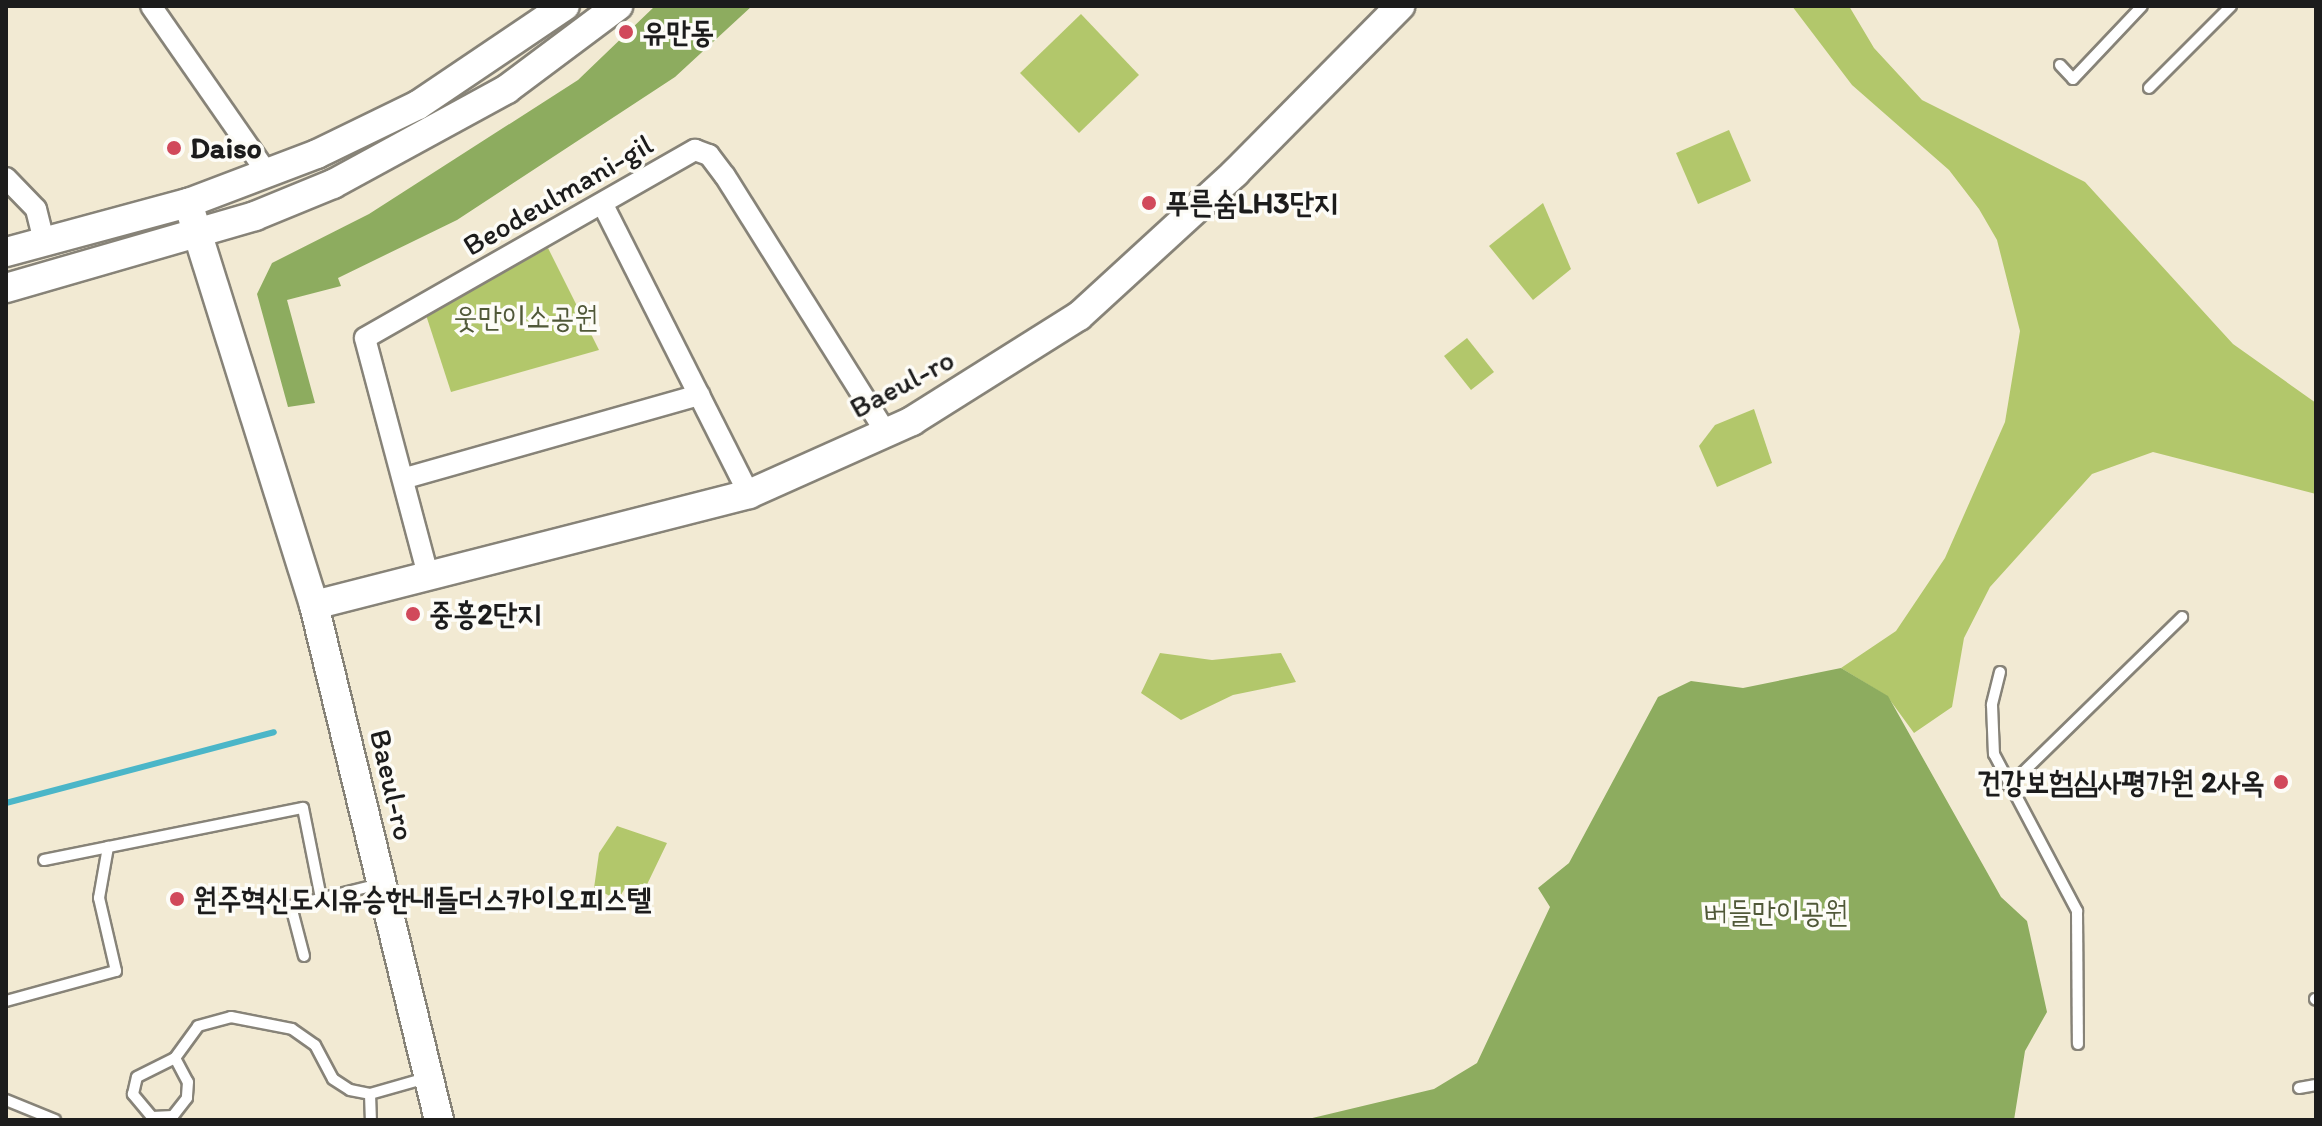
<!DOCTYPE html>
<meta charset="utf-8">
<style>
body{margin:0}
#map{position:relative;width:2322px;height:1126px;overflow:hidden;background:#f2ead3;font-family:Itim,"Poor Story",sans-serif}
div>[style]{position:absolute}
.green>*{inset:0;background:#b2c76b}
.forest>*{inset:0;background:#8dac5f}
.stream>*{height:6px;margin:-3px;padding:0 3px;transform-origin:3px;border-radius:3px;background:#4bb6c8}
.roads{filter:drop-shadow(2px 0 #878378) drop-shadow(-2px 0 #878378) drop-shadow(0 2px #878378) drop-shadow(0 -2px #878378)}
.lane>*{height:10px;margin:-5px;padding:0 5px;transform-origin:5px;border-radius:5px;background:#fff}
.street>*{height:20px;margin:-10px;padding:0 10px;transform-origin:10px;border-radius:10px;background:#fff}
.secondary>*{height:28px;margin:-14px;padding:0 14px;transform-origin:14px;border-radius:14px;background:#fff}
.dots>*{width:22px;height:22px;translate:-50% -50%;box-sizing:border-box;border:4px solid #fdfcf7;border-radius:50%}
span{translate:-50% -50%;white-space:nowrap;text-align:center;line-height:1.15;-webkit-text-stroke:7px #fdfcf7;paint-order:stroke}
.poi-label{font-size:30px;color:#1c1c1c;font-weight:700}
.left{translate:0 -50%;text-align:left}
.right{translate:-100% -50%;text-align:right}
.street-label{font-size:30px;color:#1c1c1c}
.park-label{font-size:30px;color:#505838}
.frame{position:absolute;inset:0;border:8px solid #1c1c1c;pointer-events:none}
</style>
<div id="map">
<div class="green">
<div style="clip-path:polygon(1792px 6px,1849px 6px,1874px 48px,1922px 100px,2085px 182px,2233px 344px,2316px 403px,2316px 494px,2153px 452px,2092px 474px,1990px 587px,1964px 638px,1952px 707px,1914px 733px,1887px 696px,1841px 668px,1896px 631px,1945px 558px,2005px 422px,2020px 331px,1997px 240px,1979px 209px,1949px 170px,1852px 85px)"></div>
<div style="clip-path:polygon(1081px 14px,1139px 75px,1079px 133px,1020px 73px)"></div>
<div style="clip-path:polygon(1729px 130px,1751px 181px,1698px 204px,1676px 153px)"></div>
<div style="clip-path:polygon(1543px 203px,1571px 269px,1533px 300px,1489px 246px)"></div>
<div style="clip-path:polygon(548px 248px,599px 350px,451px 392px,426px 315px)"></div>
<div style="clip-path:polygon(1467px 338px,1494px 372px,1471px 390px,1444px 356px)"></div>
<div style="clip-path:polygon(1754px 409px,1772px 463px,1717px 487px,1699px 446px,1715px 425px)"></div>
<div style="clip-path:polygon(1160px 653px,1212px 660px,1281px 653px,1296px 682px,1233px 695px,1181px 720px,1141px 693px)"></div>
<div style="clip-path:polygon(617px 826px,667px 843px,641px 897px,625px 888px,618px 900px,594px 888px,599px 853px)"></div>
</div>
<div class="forest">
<div style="clip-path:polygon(655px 6px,752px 6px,675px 77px,457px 220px,338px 278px,341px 286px,287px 300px,315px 403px,288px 407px,257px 294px,272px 263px,369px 214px,578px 80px)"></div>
<div style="clip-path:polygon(1841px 668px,1888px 696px,2001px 897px,2027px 921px,2047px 1012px,2025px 1051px,2014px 1120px,1304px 1120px,1434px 1089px,1477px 1063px,1550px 907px,1538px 888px,1569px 863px,1658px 697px,1691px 681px,1743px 688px)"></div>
</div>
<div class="stream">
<div style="left:6px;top:803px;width:277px;rotate:-14.8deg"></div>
</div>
<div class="roads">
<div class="lane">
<div style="left:2060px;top:65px;width:19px;rotate:47deg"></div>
<div style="left:2073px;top:79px;width:100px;rotate:-46.6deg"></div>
<div style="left:2149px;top:88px;width:116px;rotate:-45deg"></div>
<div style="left:2000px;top:672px;width:34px;rotate:104deg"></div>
<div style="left:1992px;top:705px;width:49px;rotate:87.7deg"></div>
<div style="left:1994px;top:754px;width:178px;rotate:62.1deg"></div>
<div style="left:2077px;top:911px;width:133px;rotate:89.6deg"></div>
<div style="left:2009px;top:786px;width:242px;rotate:-44.3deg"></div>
<div style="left:44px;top:860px;width:264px;rotate:-11.4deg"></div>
<div style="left:303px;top:808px;width:92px;rotate:78.7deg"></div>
<div style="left:304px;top:956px;width:52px;rotate:-104.6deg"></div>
<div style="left:291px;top:906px;width:91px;rotate:-14deg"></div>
<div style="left:2315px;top:999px;width:1px;rotate:45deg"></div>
<div style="left:6px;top:1001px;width:114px;rotate:-15.3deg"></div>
<div style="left:116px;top:971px;width:75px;rotate:-103.1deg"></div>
<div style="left:99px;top:898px;width:52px;rotate:-80deg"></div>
<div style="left:175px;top:1058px;width:27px;rotate:62deg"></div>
<div style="left:188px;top:1082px;width:16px;rotate:94deg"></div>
<div style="left:187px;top:1098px;width:23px;rotate:128deg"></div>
<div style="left:173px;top:1116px;width:21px;rotate:177deg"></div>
<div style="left:152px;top:1117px;width:30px;rotate:-130deg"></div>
<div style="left:133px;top:1094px;width:17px;rotate:-77deg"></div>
<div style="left:137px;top:1077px;width:42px;rotate:-26.6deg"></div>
<div style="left:175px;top:1058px;width:39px;rotate:-54deg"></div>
<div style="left:198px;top:1026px;width:34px;rotate:-15deg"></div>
<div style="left:231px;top:1017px;width:62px;rotate:11.1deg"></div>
<div style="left:292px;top:1029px;width:28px;rotate:35deg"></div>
<div style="left:315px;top:1045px;width:38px;rotate:62deg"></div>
<div style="left:333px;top:1079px;width:20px;rotate:33deg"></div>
<div style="left:350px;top:1090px;width:20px;rotate:11deg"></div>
<div style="left:370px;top:1094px;width:58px;rotate:-15.9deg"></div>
<div style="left:2299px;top:1088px;width:17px;rotate:-10deg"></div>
<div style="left:370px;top:1094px;width:26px;rotate:88deg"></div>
<div style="left:6px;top:1100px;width:53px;rotate:22.2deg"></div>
</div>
<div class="street">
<div style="left:151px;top:6px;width:203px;rotate:55.2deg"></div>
<div style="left:6px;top:178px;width:43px;rotate:45.9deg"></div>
<div style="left:36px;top:209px;width:33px;rotate:76deg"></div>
<div style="left:603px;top:205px;width:324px;rotate:63.2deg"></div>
<div style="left:406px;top:478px;width:305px;rotate:-15.8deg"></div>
<div style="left:428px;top:575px;width:245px;rotate:-104.9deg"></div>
<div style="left:365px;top:338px;width:380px;rotate:-29.7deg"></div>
<div style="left:695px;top:150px;width:15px;rotate:20deg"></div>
<div style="left:709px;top:155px;width:26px;rotate:53deg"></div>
<div style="left:725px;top:176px;width:303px;rotate:57.9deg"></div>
</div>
<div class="secondary">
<div style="left:188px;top:203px;width:421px;rotate:72.6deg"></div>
<div style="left:314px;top:605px;width:530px;rotate:76.36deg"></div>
<div style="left:6px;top:252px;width:188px;rotate:-15.1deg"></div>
<div style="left:188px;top:203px;width:138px;rotate:-20.8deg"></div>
<div style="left:317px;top:154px;width:112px;rotate:-25.9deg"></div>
<div style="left:418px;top:105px;width:177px;rotate:-34deg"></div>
<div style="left:6px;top:288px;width:259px;rotate:-16.1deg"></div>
<div style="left:255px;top:216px;width:84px;rotate:-22.3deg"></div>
<div style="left:333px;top:184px;width:198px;rotate:-28.6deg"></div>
<div style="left:507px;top:89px;width:139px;rotate:-36.8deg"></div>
<div style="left:314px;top:605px;width:449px;rotate:-14.3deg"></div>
<div style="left:749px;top:494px;width:179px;rotate:-24.1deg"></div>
<div style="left:912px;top:421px;width:197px;rotate:-32.2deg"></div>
<div style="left:1079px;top:316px;width:212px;rotate:-42.5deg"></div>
<div style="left:1235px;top:173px;width:235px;rotate:-45.3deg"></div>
</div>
</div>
<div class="dots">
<div style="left:626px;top:32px;background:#d1495b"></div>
<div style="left:174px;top:148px;background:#d1495b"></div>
<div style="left:1149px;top:203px;background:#d1495b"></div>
<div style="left:413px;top:614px;background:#d1495b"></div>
<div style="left:2281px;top:782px;background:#d1495b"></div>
<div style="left:177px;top:899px;background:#d1495b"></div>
</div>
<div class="poi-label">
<span class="left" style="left:642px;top:32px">유만동</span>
<span class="left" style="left:190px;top:148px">Daiso</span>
<span class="left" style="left:1165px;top:203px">푸른숨LH3단지</span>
<span class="left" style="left:429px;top:614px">중흥2단지</span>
<span class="right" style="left:2265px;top:782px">건강보험심사평가원 2사옥</span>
<span class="left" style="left:193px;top:899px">원주혁신도시유승한내들더스카이오피스텔</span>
</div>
<div class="street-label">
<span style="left:558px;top:195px;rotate:-30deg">Beodeulmani-gil</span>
<span style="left:902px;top:384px;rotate:-28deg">Baeul-ro</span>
<span style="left:392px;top:785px;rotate:77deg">Baeul-ro</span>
</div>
<div class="park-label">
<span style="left:526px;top:317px">웃만이소공원</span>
<span style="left:1776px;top:912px">버들만이공원</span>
</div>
<div class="frame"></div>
</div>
